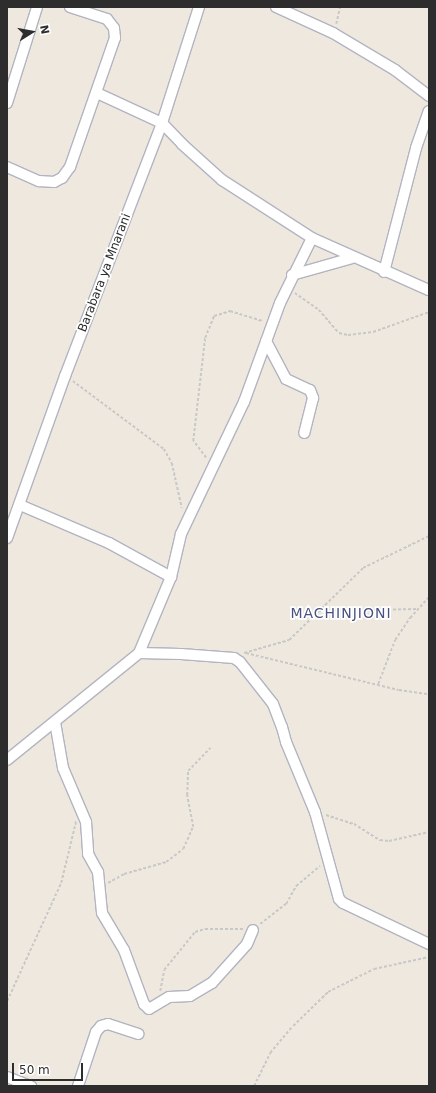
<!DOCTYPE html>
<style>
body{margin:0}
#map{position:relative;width:436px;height:1093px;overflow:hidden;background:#efe8de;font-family:"DejaVu Sans",sans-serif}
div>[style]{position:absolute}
.path>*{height:1.5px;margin-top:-0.75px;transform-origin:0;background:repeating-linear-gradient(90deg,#c8c8c8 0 3px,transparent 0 5px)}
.roads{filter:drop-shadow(1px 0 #b2b4c1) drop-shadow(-1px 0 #b2b4c1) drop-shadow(0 1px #b2b4c1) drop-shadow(0 -1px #b2b4c1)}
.minor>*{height:10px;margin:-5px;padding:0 5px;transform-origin:5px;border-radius:5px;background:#fff}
span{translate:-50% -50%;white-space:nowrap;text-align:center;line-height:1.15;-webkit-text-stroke:3.5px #fff;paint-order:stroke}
.street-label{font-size:12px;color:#2d2d2d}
.quarter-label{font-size:14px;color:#485182;letter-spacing:1px}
.frame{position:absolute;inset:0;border:8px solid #2d2d2d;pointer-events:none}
.north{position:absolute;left:12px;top:12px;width:40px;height:40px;-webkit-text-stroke:3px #fff;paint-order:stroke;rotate:79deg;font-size:11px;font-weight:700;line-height:16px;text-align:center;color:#2d2d2d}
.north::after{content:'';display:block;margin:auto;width:14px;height:18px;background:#2d2d2d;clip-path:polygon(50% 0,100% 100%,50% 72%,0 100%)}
.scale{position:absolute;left:12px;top:1063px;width:71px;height:18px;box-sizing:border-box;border:2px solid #2d2d2d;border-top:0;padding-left:5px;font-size:12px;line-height:14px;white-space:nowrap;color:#2d2d2d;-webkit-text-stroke:3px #fff;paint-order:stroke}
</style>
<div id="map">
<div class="path">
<div style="left:336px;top:24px;width:17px;rotate:-77deg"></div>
<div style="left:295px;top:293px;width:29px;rotate:35deg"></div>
<div style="left:319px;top:310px;width:30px;rotate:49deg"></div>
<div style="left:339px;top:333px;width:9px;rotate:13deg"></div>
<div style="left:348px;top:335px;width:25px;rotate:-7deg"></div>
<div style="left:373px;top:332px;width:59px;rotate:-19.7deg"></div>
<div style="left:73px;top:381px;width:114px;rotate:36.8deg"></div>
<div style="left:164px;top:449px;width:16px;rotate:60deg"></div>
<div style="left:172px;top:463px;width:46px;rotate:77.5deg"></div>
<div style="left:206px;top:458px;width:21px;rotate:-127deg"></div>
<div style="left:193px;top:441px;width:104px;rotate:-83.4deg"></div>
<div style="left:205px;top:338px;width:24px;rotate:-68deg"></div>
<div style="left:214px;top:316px;width:17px;rotate:-17deg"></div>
<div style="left:230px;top:311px;width:34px;rotate:17deg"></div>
<div style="left:318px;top:611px;width:100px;rotate:-1.1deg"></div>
<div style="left:244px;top:653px;width:47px;rotate:-16.1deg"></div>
<div style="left:289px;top:640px;width:103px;rotate:-44.2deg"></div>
<div style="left:363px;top:568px;width:73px;rotate:-25.9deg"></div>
<div style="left:246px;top:653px;width:157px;rotate:13.6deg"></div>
<div style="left:399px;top:690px;width:30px;rotate:8deg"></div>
<div style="left:378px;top:684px;width:47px;rotate:-68.9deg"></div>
<div style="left:395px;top:640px;width:27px;rotate:-56deg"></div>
<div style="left:410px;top:618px;width:28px;rotate:-48deg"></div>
<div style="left:326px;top:815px;width:29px;rotate:18deg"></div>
<div style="left:354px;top:824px;width:31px;rotate:32deg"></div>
<div style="left:380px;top:840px;width:9px;rotate:6deg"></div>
<div style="left:389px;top:841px;width:41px;rotate:-12.7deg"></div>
<div style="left:108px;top:883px;width:18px;rotate:-29deg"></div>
<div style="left:124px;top:874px;width:44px;rotate:-15.9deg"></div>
<div style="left:166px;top:862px;width:21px;rotate:-37deg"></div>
<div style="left:183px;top:849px;width:24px;rotate:-66deg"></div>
<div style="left:193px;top:827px;width:33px;rotate:-101deg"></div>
<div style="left:187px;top:795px;width:24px;rotate:-88deg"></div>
<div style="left:188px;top:771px;width:32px;rotate:-46deg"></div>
<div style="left:260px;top:924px;width:33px;rotate:-38deg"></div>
<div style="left:286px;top:904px;width:21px;rotate:-61deg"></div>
<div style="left:296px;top:886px;width:31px;rotate:-40deg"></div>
<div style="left:160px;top:991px;width:21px;rotate:-79deg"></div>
<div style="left:164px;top:970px;width:49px;rotate:-50.8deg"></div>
<div style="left:195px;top:932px;width:10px;rotate:-17deg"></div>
<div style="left:205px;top:929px;width:38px"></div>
<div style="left:7px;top:1001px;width:130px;rotate:-65.4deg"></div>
<div style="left:61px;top:883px;width:64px;rotate:-76.4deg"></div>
<div style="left:254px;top:1086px;width:37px;rotate:-64deg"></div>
<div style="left:270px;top:1053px;width:35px;rotate:-50deg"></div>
<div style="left:293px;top:1026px;width:49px;rotate:-44.2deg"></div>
<div style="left:328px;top:992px;width:51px;rotate:-26.6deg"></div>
<div style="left:374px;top:969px;width:56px;rotate:-12.3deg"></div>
</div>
<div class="roads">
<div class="minor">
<div style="left:276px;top:7px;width:63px;rotate:24.5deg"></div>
<div style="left:333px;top:33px;width:72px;rotate:30.8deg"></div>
<div style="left:395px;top:70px;width:43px;rotate:37.4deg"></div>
<div style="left:97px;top:93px;width:72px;rotate:24.8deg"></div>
<div style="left:162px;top:123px;width:29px;rotate:46deg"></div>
<div style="left:182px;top:144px;width:54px;rotate:42deg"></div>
<div style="left:222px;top:180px;width:107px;rotate:32.8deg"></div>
<div style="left:312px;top:238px;width:128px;rotate:24deg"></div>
<div style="left:7px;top:103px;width:101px;rotate:-72.6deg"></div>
<div style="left:7px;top:167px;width:35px;rotate:24deg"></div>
<div style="left:39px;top:181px;width:15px;rotate:4deg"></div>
<div style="left:54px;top:182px;width:9px;rotate:-27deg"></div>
<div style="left:62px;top:178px;width:14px;rotate:-54deg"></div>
<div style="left:70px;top:167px;width:137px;rotate:-70.8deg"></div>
<div style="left:115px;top:38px;width:10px;rotate:-96deg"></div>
<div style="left:114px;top:28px;width:11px;rotate:-128deg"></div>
<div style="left:107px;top:19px;width:39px;rotate:-162deg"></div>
<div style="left:384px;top:272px;width:128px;rotate:-75.5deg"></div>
<div style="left:416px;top:148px;width:39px;rotate:-71deg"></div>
<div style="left:292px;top:275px;width:62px;rotate:-15.8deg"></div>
<div style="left:266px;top:341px;width:43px;rotate:62.2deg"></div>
<div style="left:286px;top:379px;width:26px;rotate:25deg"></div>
<div style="left:310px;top:390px;width:9px;rotate:69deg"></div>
<div style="left:313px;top:398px;width:36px;rotate:104deg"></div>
<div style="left:20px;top:505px;width:97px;rotate:23.1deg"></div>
<div style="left:109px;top:543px;width:71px;rotate:28.7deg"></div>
<div style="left:7px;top:538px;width:172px;rotate:-70.3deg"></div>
<div style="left:65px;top:376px;width:271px;rotate:-69deg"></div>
<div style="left:162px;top:123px;width:122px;rotate:-72.3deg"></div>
<div style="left:139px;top:653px;width:42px;rotate:1.4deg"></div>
<div style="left:181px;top:654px;width:53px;rotate:4.3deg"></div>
<div style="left:234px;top:658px;width:7px;rotate:34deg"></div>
<div style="left:240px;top:662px;width:53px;rotate:51.8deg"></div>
<div style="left:273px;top:704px;width:25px;rotate:69deg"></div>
<div style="left:282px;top:727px;width:16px;rotate:75deg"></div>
<div style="left:286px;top:742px;width:76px;rotate:67.5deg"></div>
<div style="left:315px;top:812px;width:90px;rotate:74.6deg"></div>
<div style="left:339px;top:899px;width:6px;rotate:45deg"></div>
<div style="left:343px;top:903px;width:95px;rotate:25.5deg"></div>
<div style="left:55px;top:722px;width:47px;rotate:80.1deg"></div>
<div style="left:63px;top:768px;width:59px;rotate:66.9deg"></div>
<div style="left:86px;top:822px;width:32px;rotate:86deg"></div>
<div style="left:88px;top:854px;width:21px;rotate:61deg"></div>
<div style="left:98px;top:872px;width:41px;rotate:84.4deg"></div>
<div style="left:102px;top:913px;width:43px;rotate:59.3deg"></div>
<div style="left:124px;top:950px;width:58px;rotate:69.7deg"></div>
<div style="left:144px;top:1004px;width:7px;rotate:45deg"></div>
<div style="left:149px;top:1009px;width:23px;rotate:-31deg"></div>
<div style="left:169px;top:997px;width:21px;rotate:-3deg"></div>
<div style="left:190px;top:996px;width:26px;rotate:-31deg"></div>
<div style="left:212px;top:983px;width:52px;rotate:-48.1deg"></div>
<div style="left:247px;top:944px;width:15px;rotate:-67deg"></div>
<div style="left:7px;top:760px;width:170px;rotate:-39deg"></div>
<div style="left:139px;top:653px;width:82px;rotate:-67.2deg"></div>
<div style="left:171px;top:577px;width:44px;rotate:-76.9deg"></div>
<div style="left:181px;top:534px;width:146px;rotate:-64.5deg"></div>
<div style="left:244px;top:402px;width:105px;rotate:-70deg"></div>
<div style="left:280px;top:303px;width:72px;rotate:-63.8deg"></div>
<div style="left:7px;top:1077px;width:26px;rotate:21deg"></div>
<div style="left:78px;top:1086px;width:57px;rotate:-71.6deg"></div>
<div style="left:96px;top:1032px;width:8px;rotate:-50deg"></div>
<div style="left:101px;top:1026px;width:7px;rotate:-16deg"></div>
<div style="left:108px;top:1024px;width:32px;rotate:18deg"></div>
</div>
</div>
<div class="street-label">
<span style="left:105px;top:273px;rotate:-69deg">Barabara ya Mnarani</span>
</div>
<div class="quarter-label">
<span style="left:341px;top:613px">MACHINJIONI</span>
</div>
<div class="frame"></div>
<div class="north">N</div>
<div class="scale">50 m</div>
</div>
